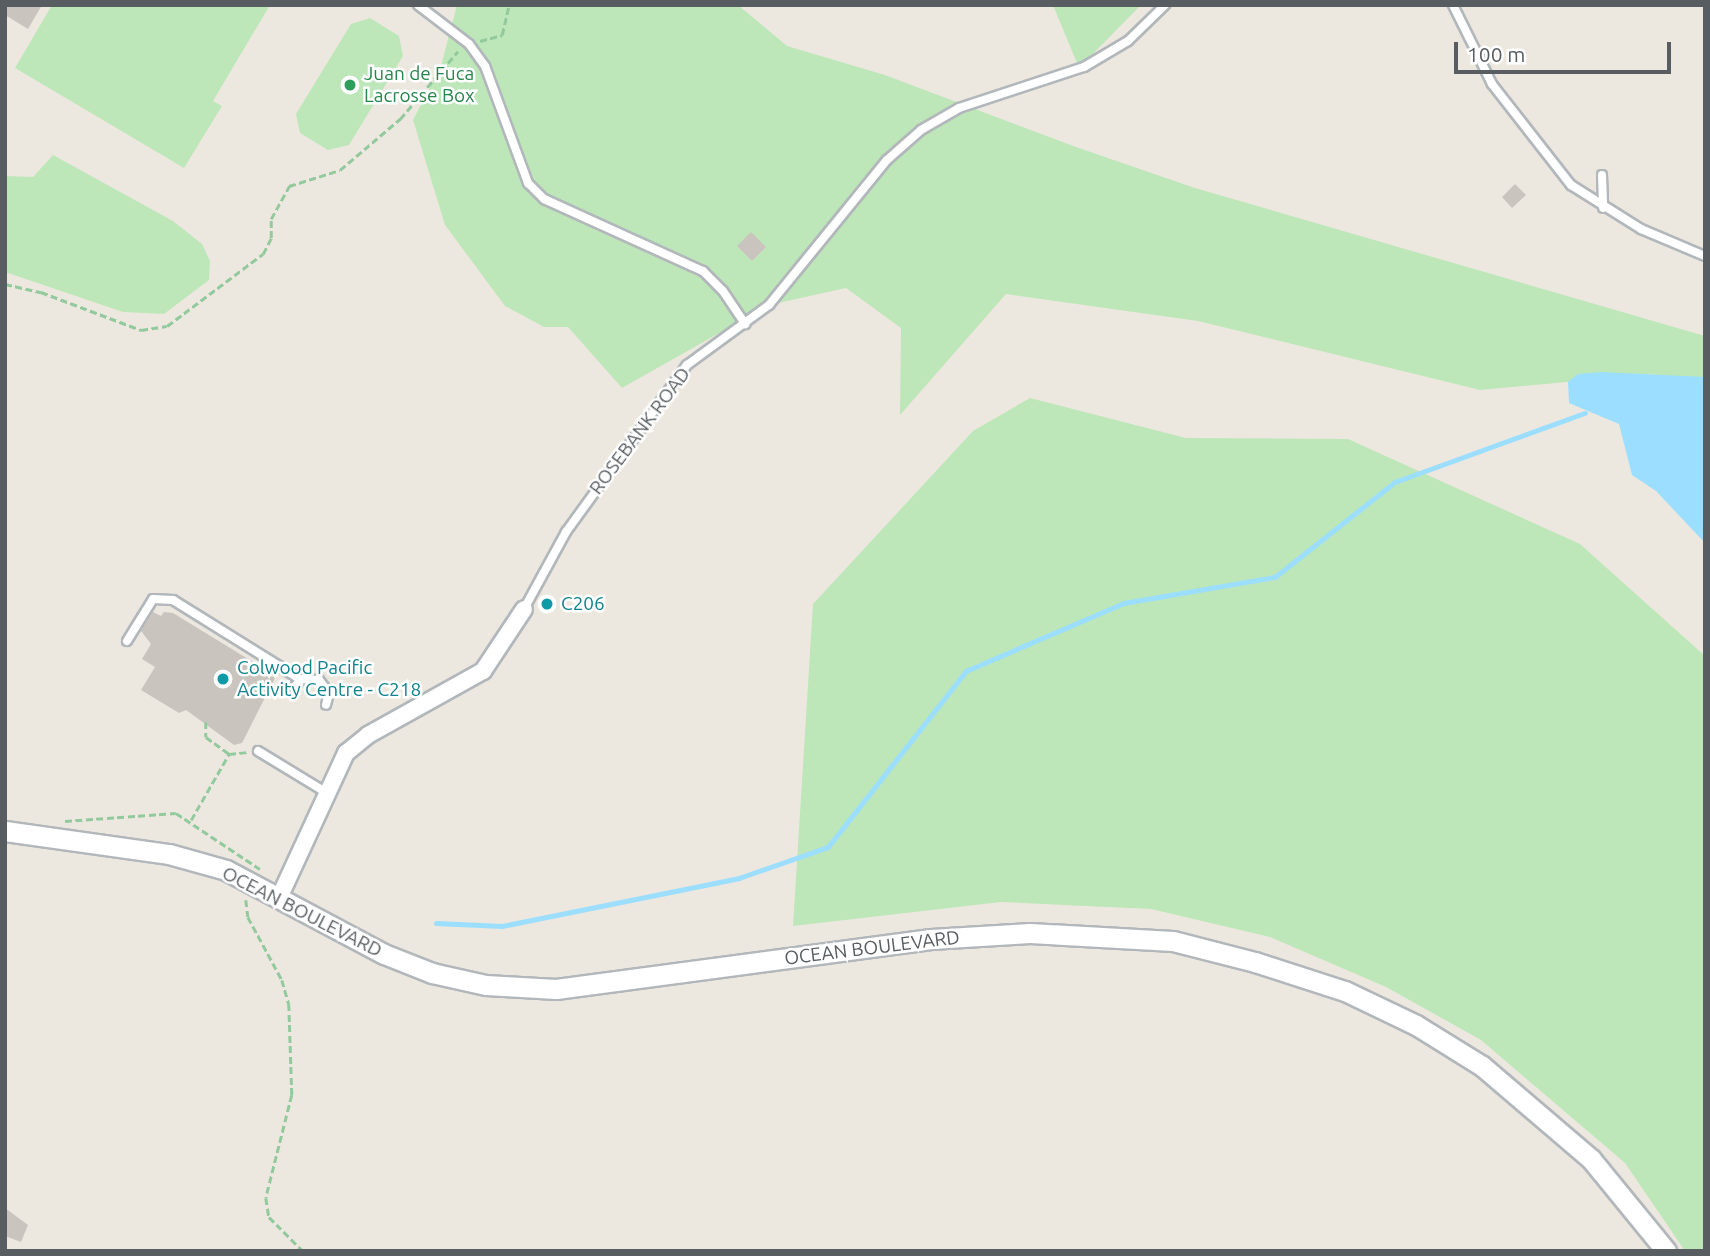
<!DOCTYPE html>
<style>
body{margin:0}
#map{position:relative;width:1710px;height:1256px;overflow:hidden;background:#ede8df;font-family:Ubuntu,sans-serif}
div>[style]{position:absolute}
.green>*{inset:0;background:#bde7b9}
.water>*{inset:0;background:#9cdeff}
.stream>*{height:4.5px;margin:-2.25px;padding:0 2.25px;transform-origin:2.25px;border-radius:2.25px;background:#9cdeff}
.building>*{inset:0;background:#c9c5be}
.path>*{height:2.5px;margin-top:-1.25px;transform-origin:0;background:repeating-linear-gradient(90deg,#93ca9d 0 7px,transparent 0 10.5px)}
.roads{filter:drop-shadow(2px 0 #b2b7bb) drop-shadow(-2px 0 #b2b7bb) drop-shadow(0 2px #b2b7bb) drop-shadow(0 -2px #b2b7bb)}
.service>*{height:8px;margin:-4px;padding:0 4px;transform-origin:4px;border-radius:4px;background:#fff}
.minor>*{height:16px;margin:-8px;padding:0 8px;transform-origin:8px;border-radius:8px;background:#fff}
.tertiary>*{height:19px;margin:-9.5px;padding:0 9.5px;transform-origin:9.5px;border-radius:9.5px;background:#fff}
.dots>*{width:19px;height:19px;translate:-50% -50%;box-sizing:border-box;border:4px solid #fff;border-radius:50%}
span{translate:-50% -50%;white-space:nowrap;text-align:center;line-height:1.15;-webkit-text-stroke:5px #fff;paint-order:stroke}
.leisure-label{font-size:19px;color:#27864d}
.left{translate:0 -50%;text-align:left}
.street-label{font-size:19px;color:#585d61}
.culture-label{font-size:19px;color:#0d838f}
.frame{position:absolute;inset:0;border:7px solid #585d61;pointer-events:none}
.scale{position:absolute;left:1454px;top:42px;width:217px;height:32px;box-sizing:border-box;border:4px solid #585d61;border-top:0;padding-left:9px;font-size:21px;line-height:24px;white-space:nowrap;color:#585d61;-webkit-text-stroke:5px #fff;paint-order:stroke}
</style>
<div id="map">
<div class="green">
<div style="clip-path:polygon(52px 5px,270px 5px,213px 101px,222px 106px,184px 168px,15px 68px)"></div>
<div style="clip-path:polygon(457px 5px,738px 5px,787px 46px,885px 75px,1076px 147px,1195px 188px,1705px 336px,1705px 398px,1651px 374px,1480px 390px,1198px 321px,1006px 294px,900px 415px,901px 328px,846px 288px,769px 305px,622px 388px,568px 327px,544px 327px,505px 306px,445px 225px,413px 120px,441px 66px)"></div>
<div style="clip-path:polygon(1053px 5px,1141px 5px,1079px 68px)"></div>
<div style="clip-path:polygon(370px 18px,399px 36px,403px 56px,349px 145px,328px 150px,300px 133px,296px 114px,351px 24px)"></div>
<div style="clip-path:polygon(53px 155px,173px 221px,202px 244px,210px 261px,209px 280px,164px 314px,123px 312px,5px 272px,5px 176px,33px 177px)"></div>
<div style="clip-path:polygon(1030px 398px,1186px 438px,1348px 439px,1580px 544px,1705px 656px,1705px 1251px,1685px 1251px,1625px 1163px,1481px 1040px,1386px 987px,1270px 937px,1151px 909px,1001px 902px,793px 926px,813px 604px,973px 431px)"></div>
</div>
<div class="water">
<div style="clip-path:polygon(1601px 372px,1705px 377px,1705px 543px,1656px 491px,1632px 475px,1619px 424px,1569px 403px,1568px 382px,1578px 374px)"></div>
</div>
<div class="stream">
<div style="left:436px;top:923px;width:66px;rotate:2.6deg"></div>
<div style="left:502px;top:926px;width:242px;rotate:-11.4deg"></div>
<div style="left:739px;top:878px;width:94px;rotate:-19.2deg"></div>
<div style="left:828px;top:847px;width:224px;rotate:-51.9deg"></div>
<div style="left:966px;top:671px;width:172px;rotate:-23.3deg"></div>
<div style="left:1124px;top:603px;width:153px;rotate:-9.8deg"></div>
<div style="left:1275px;top:577px;width:153px;rotate:-38.4deg"></div>
<div style="left:1395px;top:482px;width:202px;rotate:-20deg"></div>
</div>
<div class="building">
<div style="clip-path:polygon(5px 5px,42px 5px,28px 29px,5px 15px)"></div>
<div style="clip-path:polygon(1515px 184px,1526px 195px,1512px 208px,1502px 197px)"></div>
<div style="clip-path:polygon(751px 232px,766px 247px,752px 261px,737px 246px)"></div>
<div style="clip-path:polygon(153px 612px,161px 616px,164px 612px,173px 613px,276px 676px,242px 743px,234px 745px,186px 710px,179px 713px,141px 690px,155px 667px,142px 659px,151px 644px,141px 631px)"></div>
<div style="clip-path:polygon(5px 1208px,28px 1225px,21px 1242px,5px 1236px)"></div>
</div>
<div class="path">
<div style="left:480px;top:41px;width:23px;rotate:-15deg"></div>
<div style="left:502px;top:35px;width:31px;rotate:-77deg"></div>
<div style="left:5px;top:284px;width:37px;rotate:13deg"></div>
<div style="left:41px;top:292px;width:107px;rotate:20.8deg"></div>
<div style="left:141px;top:330px;width:26px;rotate:-9deg"></div>
<div style="left:167px;top:326px;width:120px;rotate:-36.9deg"></div>
<div style="left:263px;top:254px;width:18px;rotate:-63deg"></div>
<div style="left:271px;top:238px;width:19px;rotate:-90deg"></div>
<div style="left:271px;top:219px;width:38px;rotate:-61deg"></div>
<div style="left:289px;top:186px;width:53px;rotate:-17.4deg"></div>
<div style="left:340px;top:170px;width:79px;rotate:-40.4deg"></div>
<div style="left:400px;top:119px;width:89px;rotate:-49.5deg"></div>
<div style="left:206px;top:722px;width:15px;rotate:90deg"></div>
<div style="left:206px;top:737px;width:29px;rotate:36deg"></div>
<div style="left:191px;top:820px;width:76px;rotate:-60.1deg"></div>
<div style="left:229px;top:754px;width:18px;rotate:-6deg"></div>
<div style="left:65px;top:821px;width:111px;rotate:-4.1deg"></div>
<div style="left:176px;top:813px;width:101px;rotate:33.7deg"></div>
<div style="left:246px;top:900px;width:17px;rotate:83deg"></div>
<div style="left:248px;top:917px;width:72px;rotate:61.6deg"></div>
<div style="left:282px;top:980px;width:25px;rotate:74deg"></div>
<div style="left:289px;top:1004px;width:91px;rotate:88.1deg"></div>
<div style="left:292px;top:1095px;width:106px;rotate:104.2deg"></div>
<div style="left:266px;top:1198px;width:19px;rotate:81deg"></div>
<div style="left:269px;top:1217px;width:48px;rotate:45deg"></div>
</div>
<div class="roads">
<div class="service">
<div style="left:418px;top:5px;width:64px;rotate:37.4deg"></div>
<div style="left:469px;top:44px;width:27px;rotate:54deg"></div>
<div style="left:485px;top:66px;width:125px;rotate:69.8deg"></div>
<div style="left:528px;top:183px;width:23px;rotate:45deg"></div>
<div style="left:544px;top:199px;width:175px;rotate:24.4deg"></div>
<div style="left:703px;top:271px;width:28px;rotate:45deg"></div>
<div style="left:723px;top:291px;width:40px;rotate:56deg"></div>
<div style="left:1453px;top:5px;width:88px;rotate:63.7deg"></div>
<div style="left:1492px;top:84px;width:128px;rotate:52deg"></div>
<div style="left:1571px;top:185px;width:83px;rotate:32.2deg"></div>
<div style="left:1641px;top:229px;width:69px;rotate:22.9deg"></div>
<div style="left:1602px;top:175px;width:33px;rotate:88deg"></div>
<div style="left:524px;top:609px;width:88px;rotate:-61.4deg"></div>
<div style="left:566px;top:532px;width:206px;rotate:-54.1deg"></div>
<div style="left:687px;top:365px;width:102px;rotate:-36.2deg"></div>
<div style="left:769px;top:305px;width:187px;rotate:-50.9deg"></div>
<div style="left:887px;top:160px;width:45px;rotate:-41.4deg"></div>
<div style="left:921px;top:130px;width:44px;rotate:-30.1deg"></div>
<div style="left:959px;top:108px;width:132px;rotate:-18.2deg"></div>
<div style="left:1084px;top:67px;width:51px;rotate:-30.6deg"></div>
<div style="left:1128px;top:41px;width:52px;rotate:-44.2deg"></div>
<div style="left:127px;top:641px;width:49px;rotate:-58.2deg"></div>
<div style="left:153px;top:599px;width:20px;rotate:3deg"></div>
<div style="left:173px;top:600px;width:150px;rotate:31.9deg"></div>
<div style="left:295px;top:687px;width:9px;rotate:-58deg"></div>
<div style="left:300px;top:679px;width:19px;rotate:3deg"></div>
<div style="left:319px;top:680px;width:16px;rotate:52deg"></div>
<div style="left:329px;top:693px;width:12px;rotate:104deg"></div>
<div style="left:258px;top:751px;width:81px;rotate:31.3deg"></div>
</div>
<div class="minor">
<div style="left:279px;top:898px;width:160px;rotate:-65.2deg"></div>
<div style="left:346px;top:753px;width:28px;rotate:-39deg"></div>
<div style="left:368px;top:735px;width:132px;rotate:-29.1deg"></div>
<div style="left:483px;top:671px;width:74px;rotate:-56.5deg"></div>
</div>
<div class="tertiary">
<div style="left:5px;top:831px;width:166px;rotate:8deg"></div>
<div style="left:169px;top:854px;width:59px;rotate:15.7deg"></div>
<div style="left:226px;top:870px;width:179px;rotate:28deg"></div>
<div style="left:384px;top:954px;width:52px;rotate:21.6deg"></div>
<div style="left:432px;top:973px;width:55px;rotate:12.5deg"></div>
<div style="left:486px;top:985px;width:70px;rotate:3.3deg"></div>
<div style="left:556px;top:989px;width:378px;rotate:-7.6deg"></div>
<div style="left:931px;top:939px;width:99px;rotate:-3.5deg"></div>
<div style="left:1030px;top:933px;width:143px;rotate:3.2deg"></div>
<div style="left:1173px;top:941px;width:85px;rotate:14.4deg"></div>
<div style="left:1255px;top:962px;width:95px;rotate:17.9deg"></div>
<div style="left:1345px;top:991px;width:79px;rotate:25.6deg"></div>
<div style="left:1416px;top:1025px;width:78px;rotate:31.8deg"></div>
<div style="left:1482px;top:1066px;width:143px;rotate:40.5deg"></div>
<div style="left:1591px;top:1159px;width:119px;rotate:50.8deg"></div>
</div>
</div>
<div class="dots">
<div style="left:350px;top:85px;background:#2e9e5b"></div>
<div style="left:547px;top:604px;background:#0f9aa8"></div>
<div style="left:223px;top:679px;background:#0f9aa8"></div>
</div>
<div class="leisure-label">
<span class="left" style="left:364px;top:85px">Juan de Fuca<br>Lacrosse Box</span>
</div>
<div class="street-label">
<span style="left:640px;top:431px;rotate:-53deg">ROSEBANK ROAD</span>
<span style="left:302px;top:912px;rotate:27deg">OCEAN BOULEVARD</span>
<span style="left:872px;top:948px;rotate:-7deg">OCEAN BOULEVARD</span>
</div>
<div class="culture-label">
<span class="left" style="left:561px;top:604px">C206</span>
<span class="left" style="left:237px;top:679px">Colwood Pacific<br>Activity Centre - C218</span>
</div>
<div class="frame"></div>
<div class="scale">100 m</div>
</div>
